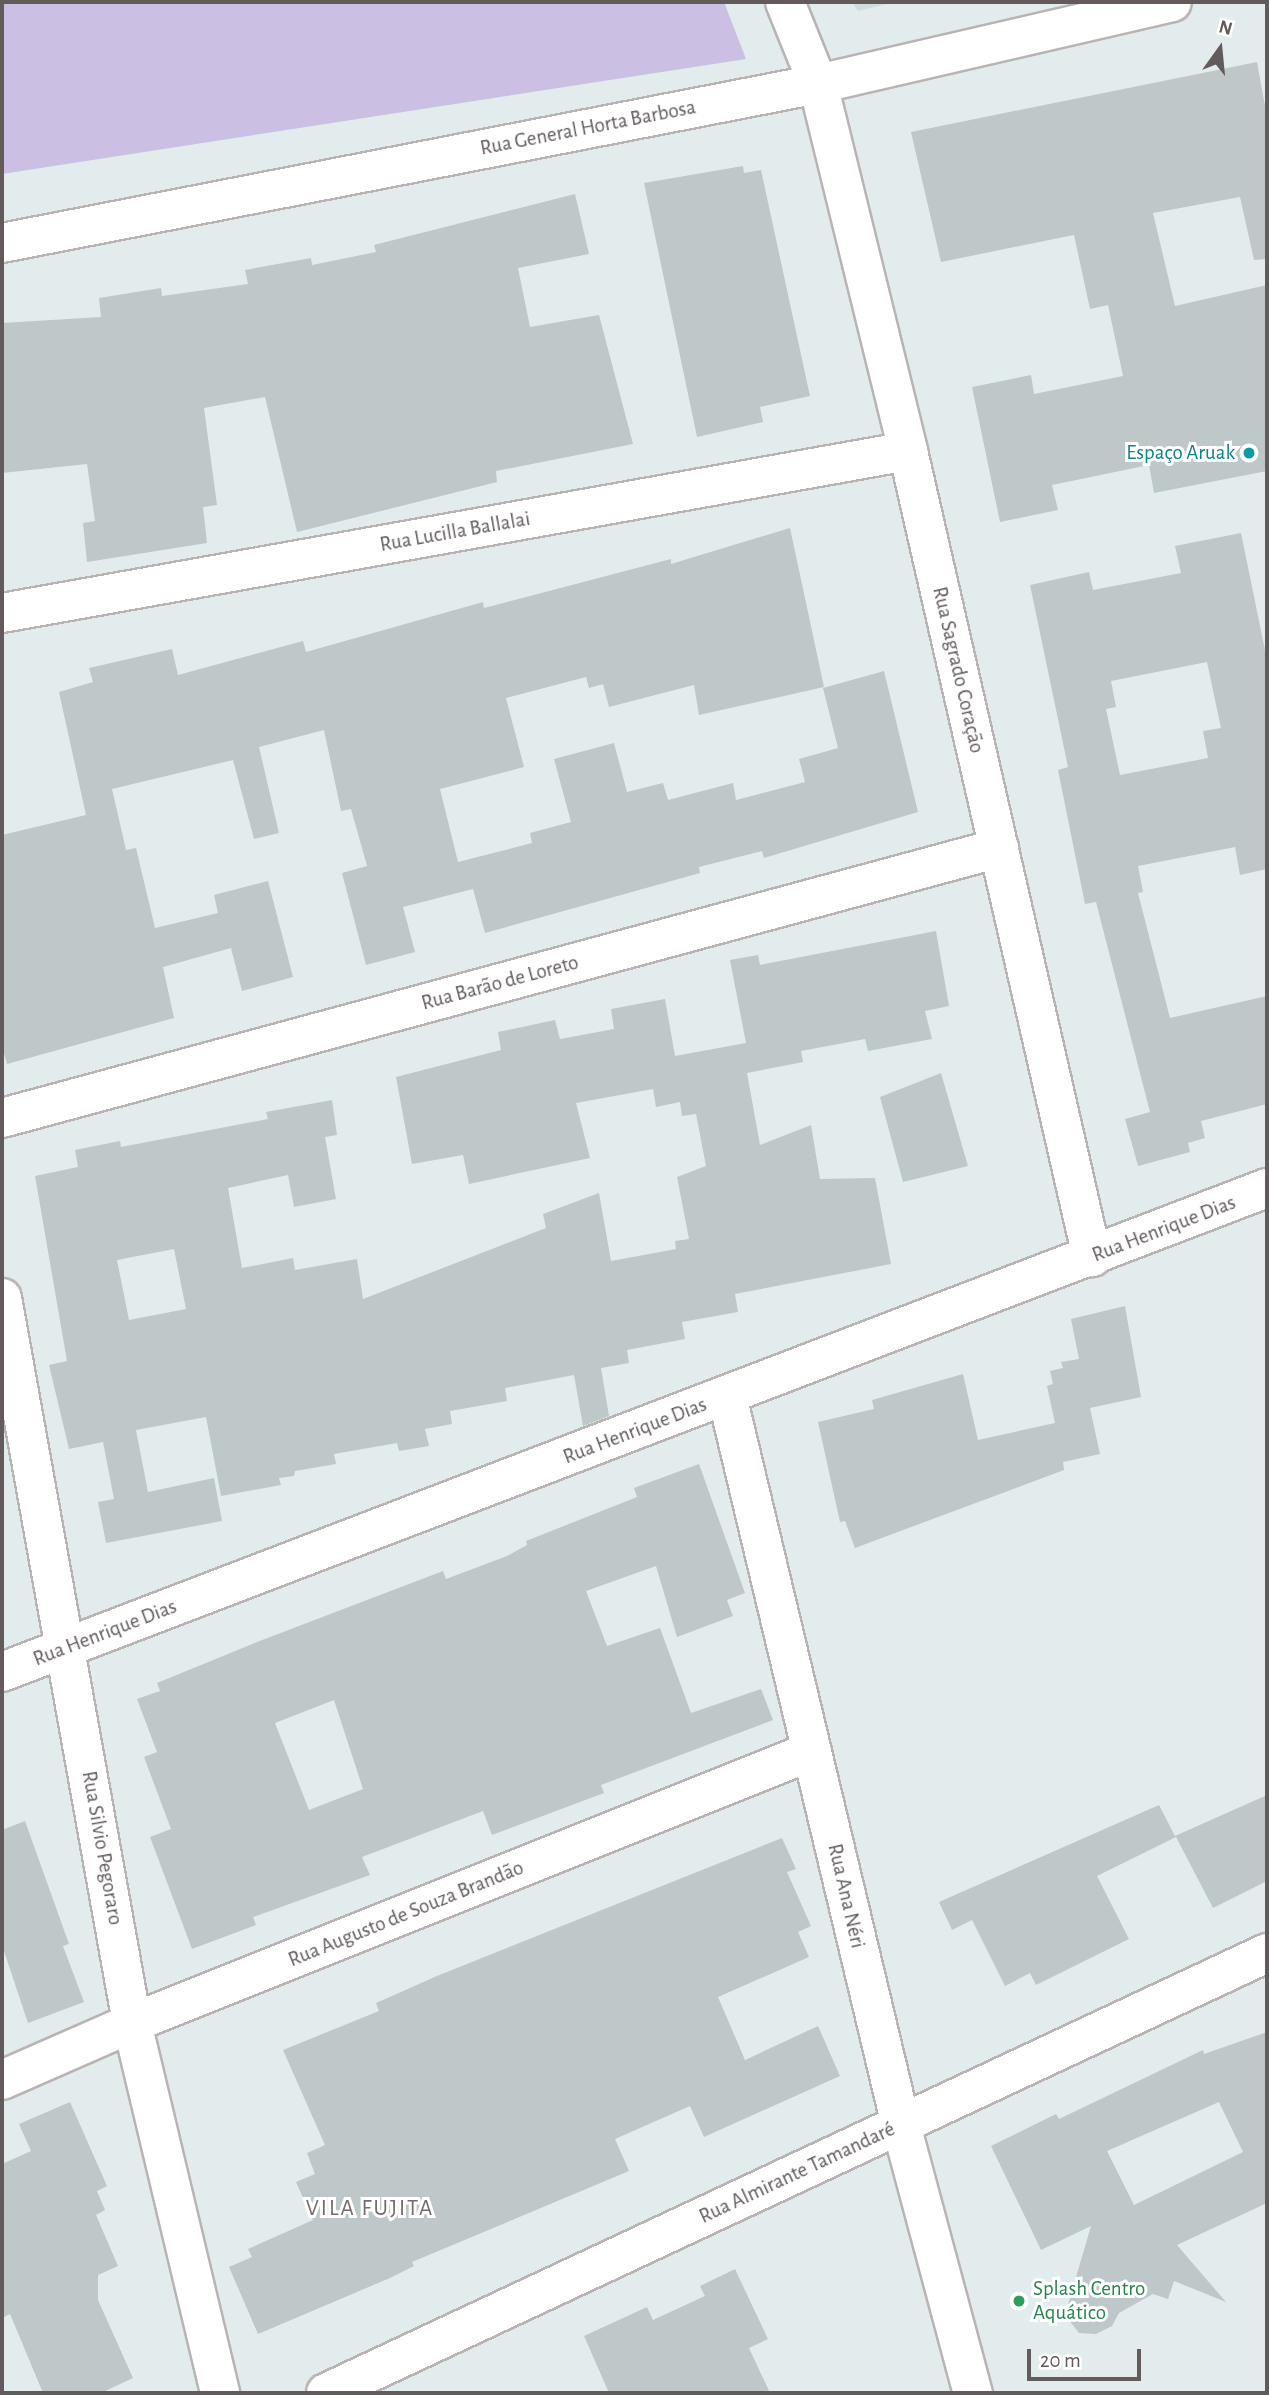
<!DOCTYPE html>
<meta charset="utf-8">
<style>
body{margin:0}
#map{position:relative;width:1269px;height:2395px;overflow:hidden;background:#e2eced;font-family:"Alegreya Sans",sans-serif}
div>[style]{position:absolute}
.education>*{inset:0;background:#d0dcdd}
.green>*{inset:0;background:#cbbfe4}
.building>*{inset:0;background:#bec8c8}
.roads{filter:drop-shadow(2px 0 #b9b3b3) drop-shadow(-2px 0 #b9b3b3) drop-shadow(0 2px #b9b3b3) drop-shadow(0 -2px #b9b3b3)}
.minor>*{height:38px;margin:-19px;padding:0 19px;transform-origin:19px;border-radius:19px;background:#fff}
.dots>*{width:19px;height:19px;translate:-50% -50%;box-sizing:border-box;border:4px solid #fff;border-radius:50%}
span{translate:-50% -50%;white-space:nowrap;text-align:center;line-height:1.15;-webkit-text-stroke:6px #fff;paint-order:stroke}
.street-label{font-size:21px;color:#635b5b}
.culture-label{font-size:21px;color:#0d838f}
.right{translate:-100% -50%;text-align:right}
.leisure-label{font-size:21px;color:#27864d}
.left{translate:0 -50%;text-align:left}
.neighbourhood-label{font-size:23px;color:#756c6d;letter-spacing:2px}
.frame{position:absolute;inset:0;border:4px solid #635b5b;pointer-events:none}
.north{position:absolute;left:1185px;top:14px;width:70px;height:70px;-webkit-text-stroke:5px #fff;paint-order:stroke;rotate:15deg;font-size:19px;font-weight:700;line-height:28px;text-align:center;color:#635b5b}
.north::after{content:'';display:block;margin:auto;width:24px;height:32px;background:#635b5b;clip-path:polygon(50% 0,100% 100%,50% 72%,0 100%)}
.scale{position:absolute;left:1027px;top:2349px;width:114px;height:32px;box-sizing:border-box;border:4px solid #635b5b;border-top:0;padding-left:9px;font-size:21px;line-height:24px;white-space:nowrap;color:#635b5b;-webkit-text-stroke:5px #fff;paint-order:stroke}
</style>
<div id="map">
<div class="education">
<div style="clip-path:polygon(852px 2px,895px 2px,858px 11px)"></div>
</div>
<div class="green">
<div style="clip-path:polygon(2px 2px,724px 2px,746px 59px,2px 174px)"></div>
</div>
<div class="building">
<div style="clip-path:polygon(1257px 62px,1267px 117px,1267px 259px,1254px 260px,1240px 197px,1153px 213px,1175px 306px,1267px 285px,1267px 471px,1154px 493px,1149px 465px,1052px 485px,1058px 510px,1000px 522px,972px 387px,1031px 375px,1034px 394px,1123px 376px,1108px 305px,1090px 309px,1074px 235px,941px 262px,911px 132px)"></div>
<div style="clip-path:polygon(743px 166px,744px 173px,761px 170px,810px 396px,760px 407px,763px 422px,697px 437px,644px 183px)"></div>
<div style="clip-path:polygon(575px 194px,589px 254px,518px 268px,530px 327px,599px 315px,633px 444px,496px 471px,497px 482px,297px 532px,265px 397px,204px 408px,217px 505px,203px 507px,207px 543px,87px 562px,83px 523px,95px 521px,87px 464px,2px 473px,2px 323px,101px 317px,99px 298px,161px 288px,162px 296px,248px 284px,245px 270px,311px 258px,312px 265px,376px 252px,374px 245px)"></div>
<div style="clip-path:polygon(790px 528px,824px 687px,699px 715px,694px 685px,609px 707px,603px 684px,589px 688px,586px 677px,506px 698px,524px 767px,440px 789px,458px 862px,532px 843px,530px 833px,571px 822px,554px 759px,614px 743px,627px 792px,663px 783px,668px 800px,733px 783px,736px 800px,805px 782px,799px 759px,838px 748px,823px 688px,884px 671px,918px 812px,764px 858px,762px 851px,699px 867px,700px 873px,485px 933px,473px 889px,403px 907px,415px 952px,366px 965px,342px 873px,367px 866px,351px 809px,341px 811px,324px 730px,259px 747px,279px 833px,254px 839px,233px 760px,112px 789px,126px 850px,136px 848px,155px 928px,218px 913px,214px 895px,268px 881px,293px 977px,242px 991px,231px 948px,163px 967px,174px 1018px,7px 1064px,2px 1046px,2px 835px,86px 815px,59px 692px,93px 682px,89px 668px,172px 649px,178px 675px,303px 641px,306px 652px,483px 602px,484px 608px,671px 559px,671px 564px)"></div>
<div style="clip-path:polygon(evenodd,1241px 533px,1267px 660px,1267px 869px,1240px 875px,1235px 847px,1138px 866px,1143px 892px,1138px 893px,1170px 1018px,1267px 996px,1267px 1104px,1201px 1121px,1205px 1138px,1188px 1143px,1190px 1152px,1138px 1166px,1125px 1119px,1150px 1112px,1096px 902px,1085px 904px,1058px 770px,1068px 767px,1030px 585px,1089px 572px,1093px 590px,1181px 573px,1175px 546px,1241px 533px,1207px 662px,1221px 728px,1203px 731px,1208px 758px,1120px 775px,1106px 709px,1116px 707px,1111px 681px,1207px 662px)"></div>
<div style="clip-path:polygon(evenodd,936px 931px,949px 1006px,925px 1011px,932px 1039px,868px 1051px,865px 1039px,801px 1051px,803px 1062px,747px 1073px,760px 1145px,811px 1125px,820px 1179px,875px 1178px,891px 1264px,735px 1294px,738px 1312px,682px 1322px,685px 1339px,627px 1350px,629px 1363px,601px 1368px,609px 1416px,583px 1426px,574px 1375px,505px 1388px,507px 1401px,450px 1411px,452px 1424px,425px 1429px,429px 1446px,399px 1451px,397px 1443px,334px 1454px,336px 1464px,295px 1471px,294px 1476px,279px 1478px,281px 1485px,221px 1496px,206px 1417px,136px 1430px,148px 1492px,214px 1478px,222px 1521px,106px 1543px,98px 1502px,114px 1499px,103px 1442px,69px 1449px,49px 1365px,67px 1361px,35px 1176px,78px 1167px,75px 1150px,120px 1141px,121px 1147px,268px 1119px,266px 1112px,332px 1100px,337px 1135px,325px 1137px,336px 1199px,294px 1207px,288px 1175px,228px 1188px,242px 1268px,293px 1258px,295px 1270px,357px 1259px,363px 1299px,546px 1228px,543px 1214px,599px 1193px,611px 1261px,676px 1249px,675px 1241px,689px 1239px,677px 1177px,706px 1166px,696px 1114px,682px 1116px,680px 1102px,656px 1107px,653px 1089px,576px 1103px,590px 1158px,469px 1184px,463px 1155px,412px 1164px,396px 1077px,501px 1050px,498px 1032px,555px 1020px,560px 1039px,614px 1029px,611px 1009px,665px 999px,675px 1056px,746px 1043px,730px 960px,758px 955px,760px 965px,936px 931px,174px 1249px,186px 1309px,129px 1320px,117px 1260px,174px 1249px)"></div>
<div style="clip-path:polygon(941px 1073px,968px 1166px,903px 1182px,880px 1097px)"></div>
<div style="clip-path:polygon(1125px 1306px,1141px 1397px,1090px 1408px,1100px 1454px,1063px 1462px,1064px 1470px,855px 1548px,845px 1521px,840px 1522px,818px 1422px,874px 1409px,872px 1400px,963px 1374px,978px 1440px,1055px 1423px,1047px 1386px,1053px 1384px,1050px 1371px,1063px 1368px,1061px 1362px,1079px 1359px,1071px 1319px)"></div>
<div style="clip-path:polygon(evenodd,699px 1464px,745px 1593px,727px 1600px,733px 1616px,677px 1637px,656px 1566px,586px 1591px,607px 1646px,660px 1628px,691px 1713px,761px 1689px,773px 1720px,601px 1785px,604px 1793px,492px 1835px,483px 1811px,362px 1857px,370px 1875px,253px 1917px,256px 1925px,192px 1949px,150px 1837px,171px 1829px,144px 1757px,157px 1752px,137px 1699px,160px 1691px,157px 1683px,257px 1642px,443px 1571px,446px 1579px,507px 1556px,527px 1545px,526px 1541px,637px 1497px,634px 1488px,699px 1464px,334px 1700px,363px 1789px,309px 1810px,275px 1723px,334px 1700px)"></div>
<div style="clip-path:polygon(1267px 1795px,1267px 1881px,1213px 1908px,1176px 1837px,1097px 1876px,1129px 1939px,1036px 1985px,1030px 1973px,1005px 1986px,972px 1920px,952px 1930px,939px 1902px,1159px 1805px,1175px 1836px)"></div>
<div style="clip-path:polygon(25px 1821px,69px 1944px,63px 1946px,84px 2002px,28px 2023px,2px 1945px,2px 1830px)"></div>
<div style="clip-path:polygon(782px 1838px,796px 1869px,787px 1872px,811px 1926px,798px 1932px,809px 1957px,718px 1997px,745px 2060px,818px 2026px,840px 2076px,704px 2137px,690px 2106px,615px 2139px,629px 2171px,412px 2262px,414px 2266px,390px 2278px,258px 2334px,229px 2267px,252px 2257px,248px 2249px,313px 2220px,296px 2182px,315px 2174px,307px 2153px,325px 2145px,283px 2050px,379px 2011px,376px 2003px,437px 1976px)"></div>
<div style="clip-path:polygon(evenodd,1267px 2032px,1267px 2203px,1177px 2245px,1226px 2302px,1174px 2281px,1168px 2299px,1153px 2294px,1119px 2313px,1112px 2326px,1096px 2334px,1079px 2333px,1065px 2315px,1091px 2226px,1041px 2250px,991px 2146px,1056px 2114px,1059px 2119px,1203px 2050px,1204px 2054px,1267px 2032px,1219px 2102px,1243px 2152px,1134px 2205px,1107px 2151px,1219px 2102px)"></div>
<div style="clip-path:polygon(70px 2102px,107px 2186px,97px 2191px,105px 2210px,96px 2215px,118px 2266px,98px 2275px,98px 2300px,133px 2378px,101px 2393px,43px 2393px,10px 2314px,2px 2318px,2px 2164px,31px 2151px,19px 2124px)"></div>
<div style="clip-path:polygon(735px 2269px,768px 2339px,749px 2348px,770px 2393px,609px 2393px,584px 2336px,647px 2307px,653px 2320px,705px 2296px,700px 2286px)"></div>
</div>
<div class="roads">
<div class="minor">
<div style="left:785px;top:2px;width:88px;rotate:68.1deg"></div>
<div style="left:818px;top:84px;width:378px;rotate:76.2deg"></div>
<div style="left:908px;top:451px;width:827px;rotate:77.14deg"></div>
<div style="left:2px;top:243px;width:831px;rotate:-11.03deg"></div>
<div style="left:818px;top:84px;width:363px;rotate:-13deg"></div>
<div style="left:2px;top:613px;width:920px;rotate:-10.14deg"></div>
<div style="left:2px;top:1118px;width:1033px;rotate:-15.15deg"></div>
<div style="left:2px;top:1298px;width:737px;rotate:79.83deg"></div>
<div style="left:132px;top:2023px;width:380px;rotate:76.6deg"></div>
<div style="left:727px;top:1396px;width:749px;rotate:76.58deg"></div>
<div style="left:901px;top:2125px;width:278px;rotate:75deg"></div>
<div style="left:2px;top:1672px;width:1354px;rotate:-20.94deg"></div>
<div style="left:2px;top:2080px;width:142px;rotate:-23.7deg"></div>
<div style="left:132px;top:2023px;width:732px;rotate:-21.8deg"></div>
<div style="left:326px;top:2393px;width:1039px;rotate:-25.06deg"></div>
</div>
</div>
<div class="dots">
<div style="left:1249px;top:453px;background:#0f9aa8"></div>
<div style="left:1019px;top:2301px;background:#2e9e5b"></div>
</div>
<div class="street-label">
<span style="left:588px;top:128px;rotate:-11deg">Rua General Horta Barbosa</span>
<span style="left:455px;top:532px;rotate:-10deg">Rua Lucilla Ballalai</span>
<span style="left:958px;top:670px;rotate:77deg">Rua Sagrado Coração</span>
<span style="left:500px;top:983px;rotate:-15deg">Rua Barão de Loreto</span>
<span style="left:1164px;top:1229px;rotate:-21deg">Rua Henrique Dias</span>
<span style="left:635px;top:1431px;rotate:-21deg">Rua Henrique Dias</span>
<span style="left:105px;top:1633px;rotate:-21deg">Rua Henrique Dias</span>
<span style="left:102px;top:1848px;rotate:80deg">Rua Silvio Pegoraro</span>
<span style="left:846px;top:1896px;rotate:77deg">Rua Ana Néri</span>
<span style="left:406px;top:1914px;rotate:-22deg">Rua Augusto de Souza Brandão</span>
<span style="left:797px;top:2173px;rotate:-25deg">Rua Almirante Tamandaré</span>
</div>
<div class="culture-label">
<span class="right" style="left:1235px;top:453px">Espaço Aruak</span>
</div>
<div class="leisure-label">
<span class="left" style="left:1033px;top:2301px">Splash Centro<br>Aquático</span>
</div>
<div class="neighbourhood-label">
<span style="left:370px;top:2209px">VILA FUJITA</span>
</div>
<div class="frame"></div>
<div class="north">N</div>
<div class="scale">20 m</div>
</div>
